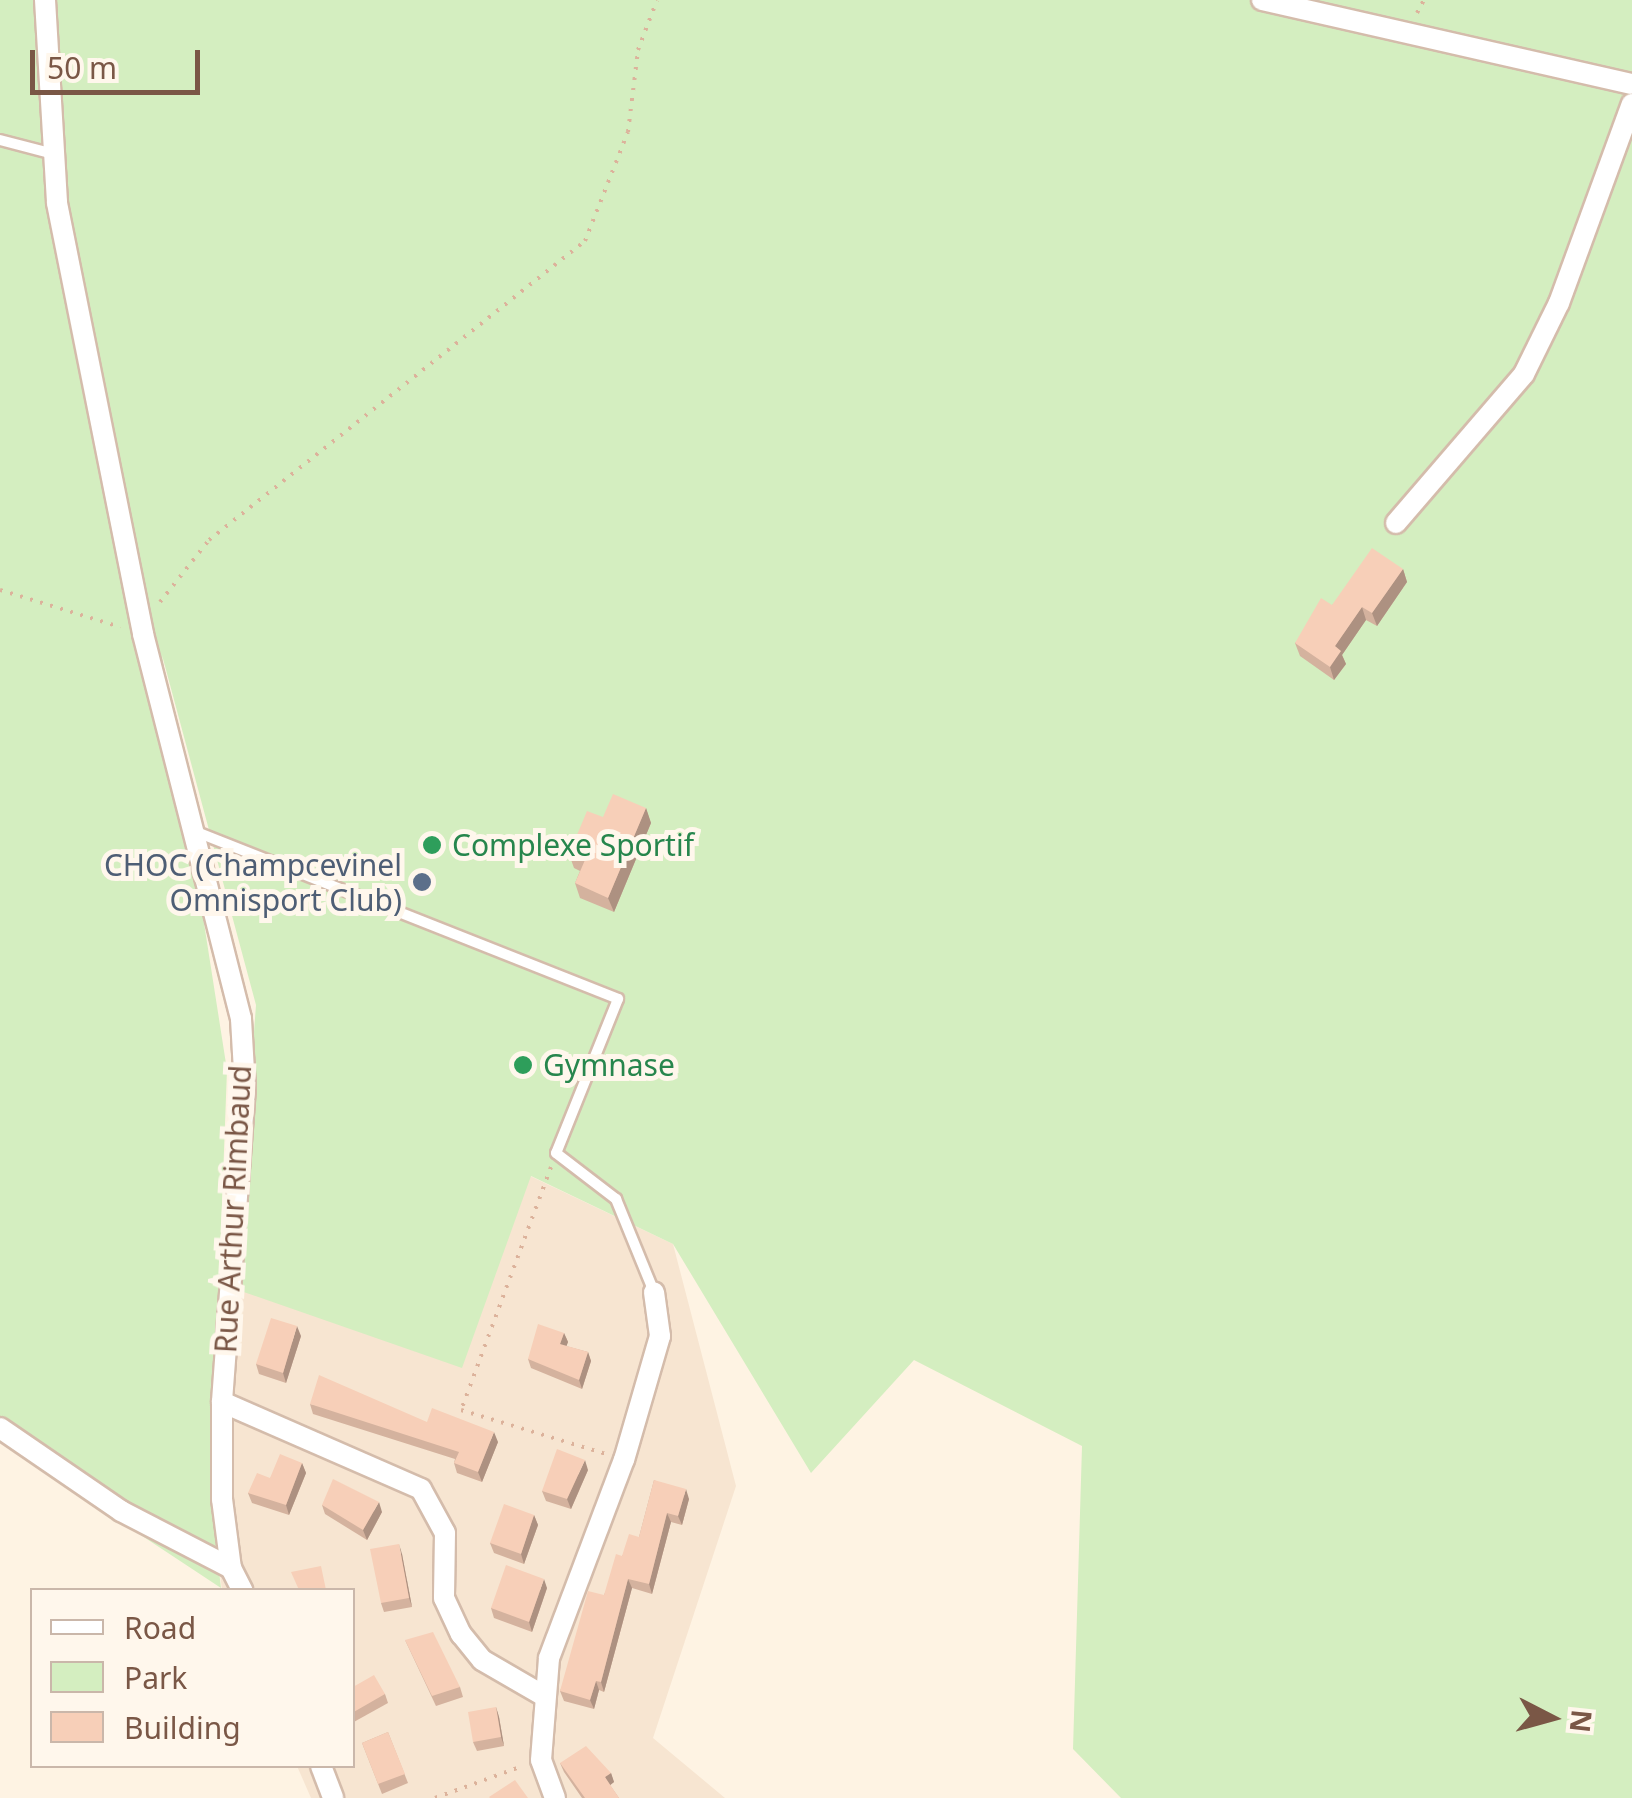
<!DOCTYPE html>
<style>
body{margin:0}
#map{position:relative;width:1632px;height:1798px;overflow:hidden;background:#fef3e3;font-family:"Noto Sans",sans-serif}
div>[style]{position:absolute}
.residential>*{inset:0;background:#f7e5d1}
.green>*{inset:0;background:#d4eec0}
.path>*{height:4px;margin-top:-2px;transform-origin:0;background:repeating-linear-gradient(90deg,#dcb29b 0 2.5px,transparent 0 10.5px)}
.roads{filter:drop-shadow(2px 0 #d4bcab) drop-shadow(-2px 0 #d4bcab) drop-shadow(0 2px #d4bcab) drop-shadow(0 -2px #d4bcab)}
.lane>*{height:10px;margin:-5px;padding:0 5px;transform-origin:5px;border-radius:5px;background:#fff}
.street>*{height:20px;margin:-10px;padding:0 10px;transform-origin:10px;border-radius:10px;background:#fff}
.wall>*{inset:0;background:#d4b29e}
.shaded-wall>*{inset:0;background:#ad9181}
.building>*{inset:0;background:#f7cfb8}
.dots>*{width:28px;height:28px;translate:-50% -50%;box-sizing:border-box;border:5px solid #fff7ec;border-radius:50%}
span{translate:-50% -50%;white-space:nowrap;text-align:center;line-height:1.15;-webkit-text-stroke:10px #fff7ec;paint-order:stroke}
.leisure-label{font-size:30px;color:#27864d}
.left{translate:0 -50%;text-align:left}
.service-label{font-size:30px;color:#4e5e75}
.right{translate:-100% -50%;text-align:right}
.street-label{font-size:30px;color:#7a5746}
.legend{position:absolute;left:30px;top:1588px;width:325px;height:180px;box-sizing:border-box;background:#fff7ec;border:2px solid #cab7aa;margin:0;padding:12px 18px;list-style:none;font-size:30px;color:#7a5746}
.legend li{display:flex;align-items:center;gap:20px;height:50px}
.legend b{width:50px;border:2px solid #cab7aa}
.north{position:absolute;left:1502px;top:1668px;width:100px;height:100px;-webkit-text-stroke:8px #fff7ec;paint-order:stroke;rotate:96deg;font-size:28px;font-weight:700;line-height:40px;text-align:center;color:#7a5746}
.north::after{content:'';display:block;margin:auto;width:35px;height:45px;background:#7a5746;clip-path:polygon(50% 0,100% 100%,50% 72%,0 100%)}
.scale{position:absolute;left:30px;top:50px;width:170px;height:45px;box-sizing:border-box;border:5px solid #7a5746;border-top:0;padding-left:12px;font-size:30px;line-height:35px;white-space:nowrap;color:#7a5746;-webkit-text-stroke:8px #fff7ec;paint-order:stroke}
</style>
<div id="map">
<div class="residential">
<div style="clip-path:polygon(530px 1176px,673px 1244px,736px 1486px,653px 1738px,725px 1798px,311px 1798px,297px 1766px,352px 1766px,352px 1590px,222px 1590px,211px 1502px,218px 1291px)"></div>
</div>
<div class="green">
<div style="clip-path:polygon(0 0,1632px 0,1632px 1798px,1121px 1798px,1073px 1749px,1082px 1446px,914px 1360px,811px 1473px,673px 1244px,531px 1176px,462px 1368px,235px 1289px,256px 1005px,162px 655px,227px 1070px,211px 1502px,221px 1588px,0 1442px)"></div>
</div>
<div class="path">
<div style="left:1417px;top:13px;width:15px;rotate:-62deg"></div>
<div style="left:0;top:590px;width:126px;rotate:17.1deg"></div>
<div style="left:160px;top:602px;width:79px;rotate:-51.7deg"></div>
<div style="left:209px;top:540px;width:480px;rotate:-38.5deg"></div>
<div style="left:585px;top:241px;width:117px;rotate:-68.5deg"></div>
<div style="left:628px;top:132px;width:83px;rotate:-83deg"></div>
<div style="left:638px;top:50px;width:53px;rotate:-69.2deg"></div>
<div style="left:551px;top:1167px;width:259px;rotate:110.3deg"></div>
<div style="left:461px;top:1410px;width:152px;rotate:16.9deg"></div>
<div style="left:435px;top:1798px;width:90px;rotate:-20deg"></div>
</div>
<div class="roads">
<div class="lane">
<div style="left:0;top:140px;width:52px;rotate:14.6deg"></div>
<div style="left:194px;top:831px;width:456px;rotate:21.6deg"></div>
<div style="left:618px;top:999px;width:166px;rotate:111.9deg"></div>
<div style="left:556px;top:1153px;width:76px;rotate:37.5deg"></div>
<div style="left:616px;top:1199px;width:100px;rotate:67.8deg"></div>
</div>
<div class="street">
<div style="left:45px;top:0;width:203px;rotate:86.6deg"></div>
<div style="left:57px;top:203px;width:439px;rotate:78.7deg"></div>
<div style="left:143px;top:634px;width:397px;rotate:75.7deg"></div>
<div style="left:241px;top:1019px;width:69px;rotate:86.7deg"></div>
<div style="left:245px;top:1088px;width:315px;rotate:94.2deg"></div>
<div style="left:222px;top:1402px;width:97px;rotate:90deg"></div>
<div style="left:222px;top:1499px;width:70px;rotate:82.6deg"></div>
<div style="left:231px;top:1568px;width:25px;rotate:63deg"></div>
<div style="left:1262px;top:0;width:379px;rotate:12.8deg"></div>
<div style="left:1396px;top:523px;width:196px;rotate:-49.3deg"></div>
<div style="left:1524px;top:374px;width:79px;rotate:-63.8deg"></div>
<div style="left:1559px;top:303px;width:212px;rotate:-69.9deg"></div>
<div style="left:222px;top:1402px;width:217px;rotate:23.6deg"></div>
<div style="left:421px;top:1489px;width:50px;rotate:61.4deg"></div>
<div style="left:445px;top:1533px;width:65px;rotate:90.9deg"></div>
<div style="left:444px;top:1598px;width:40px;rotate:65deg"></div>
<div style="left:461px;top:1634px;width:33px;rotate:51deg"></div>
<div style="left:482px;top:1660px;width:72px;rotate:30.1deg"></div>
<div style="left:0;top:1428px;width:147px;rotate:34.4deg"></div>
<div style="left:121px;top:1511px;width:124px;rotate:27.4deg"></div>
<div style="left:321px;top:1766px;width:34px;rotate:69deg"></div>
<div style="left:555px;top:1798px;width:40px;rotate:-110.2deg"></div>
<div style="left:541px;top:1760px;width:102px;rotate:-85.5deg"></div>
<div style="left:549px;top:1658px;width:212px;rotate:-69.3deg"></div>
<div style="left:624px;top:1460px;width:129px;rotate:-73.8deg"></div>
<div style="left:660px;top:1336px;width:44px;rotate:-97.8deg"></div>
</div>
</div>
<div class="wall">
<div style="clip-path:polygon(1403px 569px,1407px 582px,1377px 626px,1366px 620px,1342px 655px,1346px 664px,1334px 680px,1300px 656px,1295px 643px,1332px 605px)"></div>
<div style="clip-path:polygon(646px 808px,651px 823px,614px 912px,580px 898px,575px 883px,580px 871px,574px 868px,569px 854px,603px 817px)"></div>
<div style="clip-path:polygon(564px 1333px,568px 1342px,566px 1346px,588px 1352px,591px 1361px,582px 1389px,531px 1368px,528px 1359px)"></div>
<div style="clip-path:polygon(301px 1336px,286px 1383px,259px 1374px,256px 1364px)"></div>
<div style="clip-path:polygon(310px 1404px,498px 1442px,482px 1482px,457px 1473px,454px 1463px,455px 1459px,313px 1414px)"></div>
<div style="clip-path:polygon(302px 1463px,306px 1473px,289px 1515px,252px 1503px,248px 1493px,270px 1478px)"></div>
<div style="clip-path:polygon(588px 1470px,571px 1509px,546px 1501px,542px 1491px)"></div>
<div style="clip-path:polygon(654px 1480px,689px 1499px,682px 1525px,671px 1522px,652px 1594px,632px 1588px,604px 1692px,599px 1690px,594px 1709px,564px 1701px,560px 1691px,604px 1595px,622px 1556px,639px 1537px)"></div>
<div style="clip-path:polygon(322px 1505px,382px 1512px,367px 1540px,325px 1514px)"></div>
<div style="clip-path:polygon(534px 1515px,538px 1525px,524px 1564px,494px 1553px,490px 1543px)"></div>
<div style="clip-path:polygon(402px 1554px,412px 1607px,384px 1612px,381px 1603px)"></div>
<div style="clip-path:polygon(547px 1588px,532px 1632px,494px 1618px,491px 1608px)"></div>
<div style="clip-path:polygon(405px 1640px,460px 1687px,463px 1697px,436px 1706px)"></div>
<div style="clip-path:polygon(352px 1685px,385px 1694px,388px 1703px,352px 1723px)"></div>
<div style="clip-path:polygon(496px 1707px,499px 1717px,504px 1746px,477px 1751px,473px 1742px)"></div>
<div style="clip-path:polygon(388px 1732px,408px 1783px,382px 1794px,362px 1743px)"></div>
<div style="clip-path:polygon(560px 1763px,611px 1773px,614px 1782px,610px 1785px,619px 1798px,582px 1798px,564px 1772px)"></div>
</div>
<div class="shaded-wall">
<div style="clip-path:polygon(1403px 569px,1407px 582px,1377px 626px,1372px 613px)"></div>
<div style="clip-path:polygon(1362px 607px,1366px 620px,1342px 655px,1346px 664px,1334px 680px,1330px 667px,1335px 646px)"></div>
<div style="clip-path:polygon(646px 808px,651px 823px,614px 912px,608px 898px)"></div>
<div style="clip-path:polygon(297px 1326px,301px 1336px,286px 1383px,283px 1373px)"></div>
<div style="clip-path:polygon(564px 1333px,568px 1342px,564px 1353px,560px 1344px)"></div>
<div style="clip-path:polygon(588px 1352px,591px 1361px,582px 1389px,579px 1380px)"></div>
<div style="clip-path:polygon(494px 1432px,498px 1442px,482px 1482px,478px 1472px)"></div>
<div style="clip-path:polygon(585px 1460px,588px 1470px,571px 1509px,567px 1499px)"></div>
<div style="clip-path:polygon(302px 1463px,306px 1473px,289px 1515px,286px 1505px)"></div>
<div style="clip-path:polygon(686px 1489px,689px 1499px,682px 1525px,678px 1516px)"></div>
<div style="clip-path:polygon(379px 1502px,382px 1512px,367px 1540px,363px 1530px)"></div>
<div style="clip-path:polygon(667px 1513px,671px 1522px,652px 1594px,649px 1584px)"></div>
<div style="clip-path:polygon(534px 1515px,538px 1525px,524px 1564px,521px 1554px)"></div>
<div style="clip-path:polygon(399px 1544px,402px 1554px,412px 1607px,409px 1598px)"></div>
<div style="clip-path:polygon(544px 1579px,547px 1588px,532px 1632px,529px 1622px)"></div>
<div style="clip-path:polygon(628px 1579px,632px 1588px,604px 1692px,601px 1682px)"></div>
<div style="clip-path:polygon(596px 1681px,599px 1690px,594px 1709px,590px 1700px)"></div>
<div style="clip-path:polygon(496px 1707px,499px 1717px,504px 1746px,501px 1737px)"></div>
<div style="clip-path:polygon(611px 1773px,614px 1782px,609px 1786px,605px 1777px)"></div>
</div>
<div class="building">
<div style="clip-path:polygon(1372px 548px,1403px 569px,1372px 613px,1362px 607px,1335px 646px,1341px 651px,1330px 667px,1295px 643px,1321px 598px,1332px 605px)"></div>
<div style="clip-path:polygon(613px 794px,646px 808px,608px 898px,575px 883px,585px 860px,569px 854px,587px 811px,603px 817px)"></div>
<div style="clip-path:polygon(271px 1318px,297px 1326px,283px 1373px,256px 1364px)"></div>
<div style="clip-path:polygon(538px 1324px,564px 1333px,560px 1344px,588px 1352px,579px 1380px,528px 1359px)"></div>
<div style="clip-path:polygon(319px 1375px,427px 1422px,432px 1408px,494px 1432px,478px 1472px,454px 1463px,459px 1452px,310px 1404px)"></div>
<div style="clip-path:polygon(557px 1449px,585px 1460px,567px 1499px,542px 1491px)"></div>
<div style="clip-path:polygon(280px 1454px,302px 1463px,286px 1505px,248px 1493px,257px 1473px,270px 1478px)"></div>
<div style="clip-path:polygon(333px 1479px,379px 1502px,363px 1530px,322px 1505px)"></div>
<div style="clip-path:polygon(654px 1480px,686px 1489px,678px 1516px,667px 1513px,649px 1584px,628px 1579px,601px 1682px,596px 1681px,590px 1700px,560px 1691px,588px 1591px,604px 1595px,616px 1554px,622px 1556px,629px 1534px,639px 1537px)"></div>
<div style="clip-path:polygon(504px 1504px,534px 1515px,521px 1554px,490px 1543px)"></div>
<div style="clip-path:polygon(399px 1544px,409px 1598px,381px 1603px,370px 1549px)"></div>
<div style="clip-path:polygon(506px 1565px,544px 1579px,529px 1622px,491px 1608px)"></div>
<div style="clip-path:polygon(321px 1566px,326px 1590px,299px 1590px,291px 1572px)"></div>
<div style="clip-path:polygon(433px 1632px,460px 1687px,432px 1696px,405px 1640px)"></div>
<div style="clip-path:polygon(374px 1675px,385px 1694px,352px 1713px,352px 1685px,353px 1687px)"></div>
<div style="clip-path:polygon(496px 1707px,501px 1737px,473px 1742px,468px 1712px)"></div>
<div style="clip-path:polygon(388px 1732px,405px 1774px,378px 1784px,362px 1743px)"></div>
<div style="clip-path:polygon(586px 1746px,611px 1773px,605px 1777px,619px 1798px,585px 1798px,560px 1763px)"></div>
<div style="clip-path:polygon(515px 1780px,528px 1798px,490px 1798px,489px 1797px)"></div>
</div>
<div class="dots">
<div style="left:432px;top:845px;background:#2e9e5b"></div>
<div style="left:422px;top:882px;background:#5c6f8a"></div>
<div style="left:523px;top:1065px;background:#2e9e5b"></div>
</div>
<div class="leisure-label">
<span class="left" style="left:452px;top:845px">Complexe Sportif</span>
<span class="left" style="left:543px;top:1065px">Gymnase</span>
</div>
<div class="service-label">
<span class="right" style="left:402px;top:882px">CHOC (Champcevinel<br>Omnisport Club)</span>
</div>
<div class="street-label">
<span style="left:233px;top:1209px;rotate:-87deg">Rue Arthur Rimbaud</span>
</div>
<ul class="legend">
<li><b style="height:12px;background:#fff"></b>Road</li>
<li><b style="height:28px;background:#d4eec0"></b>Park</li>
<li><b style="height:28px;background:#f7cfb8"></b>Building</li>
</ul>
<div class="north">N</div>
<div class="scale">50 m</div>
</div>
